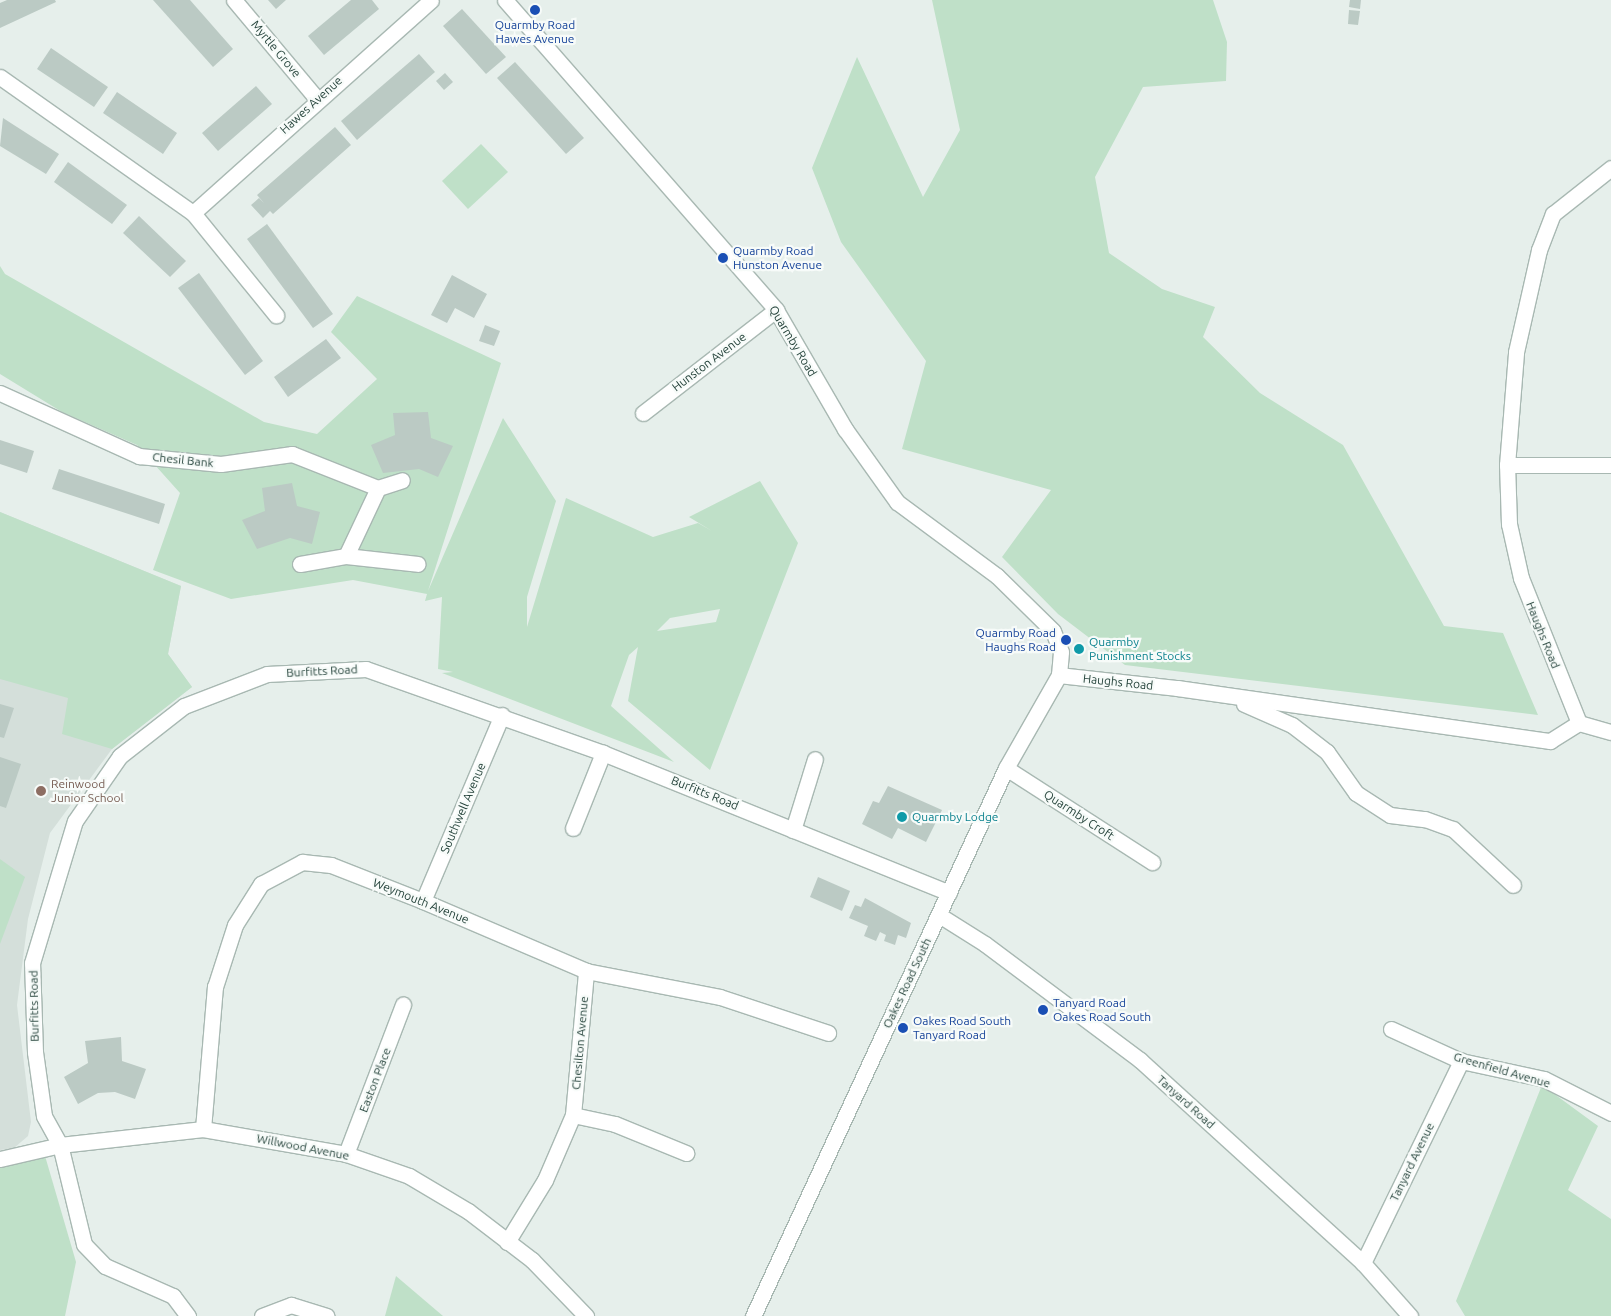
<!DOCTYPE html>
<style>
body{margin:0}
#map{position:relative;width:1611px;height:1316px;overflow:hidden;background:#e6efeb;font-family:Ubuntu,sans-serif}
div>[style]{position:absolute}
.built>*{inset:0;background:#d4dfda}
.green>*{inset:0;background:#bfe0c8}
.building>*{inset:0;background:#bbcac4}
.roads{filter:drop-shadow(1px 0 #a8b8b2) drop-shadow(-1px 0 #a8b8b2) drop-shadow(0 1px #a8b8b2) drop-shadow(0 -1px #a8b8b2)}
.minor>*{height:15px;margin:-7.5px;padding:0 7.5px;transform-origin:7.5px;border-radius:7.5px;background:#fff}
.tertiary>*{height:15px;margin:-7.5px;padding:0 7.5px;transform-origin:7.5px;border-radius:7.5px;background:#fff}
.dots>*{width:14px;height:14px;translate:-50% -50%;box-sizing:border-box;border:2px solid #f7fbf9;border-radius:50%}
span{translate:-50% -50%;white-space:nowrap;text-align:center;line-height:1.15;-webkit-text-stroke:4.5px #f7fbf9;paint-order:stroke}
.transit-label{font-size:12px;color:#164399}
.left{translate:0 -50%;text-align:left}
.right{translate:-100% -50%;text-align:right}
.street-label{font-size:12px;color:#24423a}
.culture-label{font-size:12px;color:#0d838f}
.education-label{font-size:12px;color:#785e54}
</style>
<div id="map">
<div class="built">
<div style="clip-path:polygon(0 512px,181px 586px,168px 654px,192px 687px,112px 749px,50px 833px,28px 919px,17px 1005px,31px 1122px,28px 1136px,14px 1148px,0 1150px)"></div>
</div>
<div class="green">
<div style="clip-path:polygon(932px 0,1213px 0,1227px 42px,1226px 81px,1143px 87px,1095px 177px,1109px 253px,1162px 289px,1215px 307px,1203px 337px,1260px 393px,1343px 445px,1444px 626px,1503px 633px,1538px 715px,1125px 665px,1058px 614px,1002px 557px,1051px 490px,902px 449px,926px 361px,841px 242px,812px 168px,857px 57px,923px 197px,960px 130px)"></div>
<div style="clip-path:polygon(481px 144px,508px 172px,468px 209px,442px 181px)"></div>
<div style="clip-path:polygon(evenodd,0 266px,5px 274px,264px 422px,317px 434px,377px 379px,331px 332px,357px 296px,501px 363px,428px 591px,503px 418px,556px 501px,527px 597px,527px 627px,566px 498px,653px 537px,698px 523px,712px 531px,689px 517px,760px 481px,798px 543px,710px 770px,628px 701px,638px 647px,629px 655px,611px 706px,674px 762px,442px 673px,453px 672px,438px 669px,442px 597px,425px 601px,427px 594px,353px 580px,231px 599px,153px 570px,180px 493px,137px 445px,62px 412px,0 374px,0 266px,720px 609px,716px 622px,657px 631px,670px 618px,720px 609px)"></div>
<div style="clip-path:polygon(0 512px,181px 586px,168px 654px,192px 687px,112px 749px,62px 734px,68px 698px,0 679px)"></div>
<div style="clip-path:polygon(0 859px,25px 877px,0 944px)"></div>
<div style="clip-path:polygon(1542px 1085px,1598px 1126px,1568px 1190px,1611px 1219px,1611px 1316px,1465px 1316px,1456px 1301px)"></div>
<div style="clip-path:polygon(43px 1149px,76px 1262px,65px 1316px,0 1316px,0 1160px)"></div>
<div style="clip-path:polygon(396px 1276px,443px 1316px,385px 1316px)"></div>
</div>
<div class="building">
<div style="clip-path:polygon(7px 0,55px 0,56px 2px,0 28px,0 3px)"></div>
<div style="clip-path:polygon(153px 0,190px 0,233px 49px,213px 67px)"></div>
<div style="clip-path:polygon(268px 0,286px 0,276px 9px)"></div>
<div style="clip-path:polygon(351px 0,372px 0,379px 9px,324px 55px,308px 36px)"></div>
<div style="clip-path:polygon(1350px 0,1361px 0,1360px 9px,1349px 7px)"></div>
<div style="clip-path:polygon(462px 9px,506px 57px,486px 74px,443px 26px)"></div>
<div style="clip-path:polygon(1349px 10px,1360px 11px,1358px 25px,1348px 24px)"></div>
<div style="clip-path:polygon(51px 48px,108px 87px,94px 107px,37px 69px)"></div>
<div style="clip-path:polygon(419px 54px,435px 72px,357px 140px,341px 121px)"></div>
<div style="clip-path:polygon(515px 62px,584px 138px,566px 154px,497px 78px)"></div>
<div style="clip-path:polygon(445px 73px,453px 82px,444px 90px,436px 81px)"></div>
<div style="clip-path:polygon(256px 86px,272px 104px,218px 151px,202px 133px)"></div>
<div style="clip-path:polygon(117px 92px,177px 133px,163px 154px,103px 113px)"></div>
<div style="clip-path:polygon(3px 118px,59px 154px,46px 174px,0 146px)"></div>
<div style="clip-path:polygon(335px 127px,351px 145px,273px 214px,270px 211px,263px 218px,251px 205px,259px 198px,264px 203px,257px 195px)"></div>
<div style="clip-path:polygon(68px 162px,127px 205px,112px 224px,54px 182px)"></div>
<div style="clip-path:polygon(139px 216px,186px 261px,170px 277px,123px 233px)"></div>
<div style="clip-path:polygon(267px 224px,333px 314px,313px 328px,247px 239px)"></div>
<div style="clip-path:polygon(199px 273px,263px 361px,245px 375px,178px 288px)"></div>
<div style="clip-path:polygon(452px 275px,487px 294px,474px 318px,455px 308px,447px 323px,431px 315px)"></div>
<div style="clip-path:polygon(485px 325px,500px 331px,494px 346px,479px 341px)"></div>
<div style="clip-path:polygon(326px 339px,341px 358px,288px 397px,274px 377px)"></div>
<div style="clip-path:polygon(428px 412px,431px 438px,453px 446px,438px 477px,419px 469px,383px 473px,371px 445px,395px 435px,393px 413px)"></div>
<div style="clip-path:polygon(0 440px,34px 451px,27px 473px,0 464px)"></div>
<div style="clip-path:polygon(59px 469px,165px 504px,159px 524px,52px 489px)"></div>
<div style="clip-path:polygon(292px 483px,297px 506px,320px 512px,312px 544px,290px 538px,257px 549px,242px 520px,265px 511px,262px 488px)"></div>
<div style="clip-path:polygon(0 704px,14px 708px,4px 738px,0 737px)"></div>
<div style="clip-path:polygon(0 757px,21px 764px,6px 808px,0 806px)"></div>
<div style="clip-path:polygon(888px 786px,942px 810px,926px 842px,898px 828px,892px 839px,862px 824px,873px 801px,879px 803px)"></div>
<div style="clip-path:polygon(818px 877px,850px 891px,842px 911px,810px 897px)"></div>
<div style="clip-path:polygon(865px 898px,911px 923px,906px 938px,898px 935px,895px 945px,884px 941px,886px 935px,880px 932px,876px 941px,864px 936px,868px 926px,849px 918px,855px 905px,861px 907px)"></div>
<div style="clip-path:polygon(121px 1037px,122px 1061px,146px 1069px,135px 1099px,115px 1092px,98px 1093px,78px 1104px,64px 1077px,88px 1063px,85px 1041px)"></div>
</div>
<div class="roads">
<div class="minor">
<div style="left:234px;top:0;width:129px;rotate:50deg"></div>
<div style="left:0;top:77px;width:236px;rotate:35.2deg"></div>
<div style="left:193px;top:213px;width:132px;rotate:50.9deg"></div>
<div style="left:193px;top:213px;width:319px;rotate:-41.8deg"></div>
<div style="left:0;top:393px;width:153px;rotate:24.4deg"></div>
<div style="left:139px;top:456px;width:82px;rotate:5.6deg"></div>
<div style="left:221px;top:464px;width:72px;rotate:-8deg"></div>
<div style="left:292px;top:454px;width:92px;rotate:21.6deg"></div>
<div style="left:378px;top:488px;width:25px;rotate:-18deg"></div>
<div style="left:643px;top:413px;width:168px;rotate:-37.8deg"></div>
<div style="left:1507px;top:465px;width:104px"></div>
<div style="left:346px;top:556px;width:75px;rotate:-64.8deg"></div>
<div style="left:300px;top:564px;width:47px;rotate:-9.9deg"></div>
<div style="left:346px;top:556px;width:72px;rotate:6.3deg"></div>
<div style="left:1059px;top:675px;width:119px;rotate:6.3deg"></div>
<div style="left:1177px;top:688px;width:377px;rotate:8.1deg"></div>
<div style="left:1550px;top:741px;width:34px;rotate:-32deg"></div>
<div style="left:1579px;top:723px;width:156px;rotate:-111.8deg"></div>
<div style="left:1521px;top:578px;width:55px;rotate:-102.5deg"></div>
<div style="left:1509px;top:524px;width:59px;rotate:-91.9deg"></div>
<div style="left:1507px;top:465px;width:113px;rotate:-85.4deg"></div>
<div style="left:1516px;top:352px;width:105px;rotate:-77.3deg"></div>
<div style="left:1539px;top:250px;width:39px;rotate:-69deg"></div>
<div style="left:1553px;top:214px;width:74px;rotate:-38.4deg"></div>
<div style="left:1244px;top:704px;width:52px;rotate:23.6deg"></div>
<div style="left:1292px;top:725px;width:44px;rotate:37.6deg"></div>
<div style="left:1327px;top:752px;width:50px;rotate:54.7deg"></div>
<div style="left:1356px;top:793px;width:40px;rotate:32.9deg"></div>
<div style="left:1390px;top:815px;width:35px;rotate:7deg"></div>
<div style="left:1425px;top:819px;width:30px;rotate:20deg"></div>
<div style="left:1453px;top:829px;width:82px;rotate:43deg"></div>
<div style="left:1579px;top:723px;width:33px;rotate:16deg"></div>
<div style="left:1006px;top:768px;width:174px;rotate:32.8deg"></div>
<div style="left:573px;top:828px;width:81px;rotate:-68.2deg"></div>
<div style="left:793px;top:830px;width:74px;rotate:-72.8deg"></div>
<div style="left:423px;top:901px;width:202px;rotate:-67deg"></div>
<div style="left:939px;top:915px;width:54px;rotate:32.2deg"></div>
<div style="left:985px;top:944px;width:194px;rotate:36.8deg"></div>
<div style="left:1140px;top:1060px;width:302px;rotate:42.3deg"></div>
<div style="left:1363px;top:1263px;width:71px;rotate:48.4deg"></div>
<div style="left:1391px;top:1029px;width:77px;rotate:24.6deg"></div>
<div style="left:1461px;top:1061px;width:85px;rotate:12.2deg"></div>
<div style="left:1544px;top:1079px;width:75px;rotate:26.9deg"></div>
<div style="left:573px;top:1115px;width:43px;rotate:12.1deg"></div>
<div style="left:615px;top:1124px;width:77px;rotate:22.2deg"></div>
<div style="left:203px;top:1129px;width:143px;rotate:-85.2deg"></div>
<div style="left:215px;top:987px;width:65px;rotate:-72.1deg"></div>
<div style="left:235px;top:925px;width:49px;rotate:-57.6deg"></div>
<div style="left:261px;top:884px;width:47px;rotate:-28.2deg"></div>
<div style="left:302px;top:862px;width:29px;rotate:6deg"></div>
<div style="left:331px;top:865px;width:99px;rotate:21.4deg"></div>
<div style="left:423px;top:901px;width:177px;rotate:23.2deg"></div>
<div style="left:586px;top:971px;width:136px;rotate:11deg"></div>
<div style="left:720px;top:997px;width:114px;rotate:18.4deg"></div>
<div style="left:346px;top:1154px;width:160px;rotate:-69.1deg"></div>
<div style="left:0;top:1159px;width:62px;rotate:-13.1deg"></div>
<div style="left:60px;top:1145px;width:144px;rotate:-6.4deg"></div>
<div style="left:203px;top:1129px;width:145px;rotate:9.9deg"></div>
<div style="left:346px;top:1154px;width:67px;rotate:19.2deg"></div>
<div style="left:409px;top:1176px;width:69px;rotate:30.7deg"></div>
<div style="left:468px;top:1211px;width:81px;rotate:37.4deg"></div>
<div style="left:532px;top:1260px;width:78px;rotate:46deg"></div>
<div style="left:507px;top:1242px;width:73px;rotate:-58.5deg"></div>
<div style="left:545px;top:1180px;width:71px;rotate:-66.7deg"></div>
<div style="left:573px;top:1115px;width:145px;rotate:-84.8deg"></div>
<div style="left:1363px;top:1263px;width:225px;rotate:-64.1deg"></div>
<div style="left:188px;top:1316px;width:25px;rotate:-127deg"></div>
<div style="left:173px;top:1296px;width:74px;rotate:-156.2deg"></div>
<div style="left:105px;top:1266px;width:30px;rotate:-134deg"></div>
<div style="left:84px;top:1244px;width:102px;rotate:-103.6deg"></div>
<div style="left:60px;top:1145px;width:33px;rotate:-119deg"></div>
<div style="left:44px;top:1116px;width:65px;rotate:-98deg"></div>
<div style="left:35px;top:1052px;width:89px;rotate:-91.9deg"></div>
<div style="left:32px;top:963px;width:148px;rotate:-73.2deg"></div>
<div style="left:75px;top:821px;width:79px;rotate:-55.3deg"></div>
<div style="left:120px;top:756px;width:81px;rotate:-38deg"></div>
<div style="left:184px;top:706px;width:89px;rotate:-21.1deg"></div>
<div style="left:267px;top:674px;width:99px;rotate:-2.9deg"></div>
<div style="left:366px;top:669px;width:251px;rotate:19.5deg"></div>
<div style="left:603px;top:753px;width:373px;rotate:22deg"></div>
<div style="left:262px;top:1316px;width:31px;rotate:-21deg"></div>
<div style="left:291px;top:1305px;width:37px;rotate:17deg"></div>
</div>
<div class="tertiary">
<div style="left:505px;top:0;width:412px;rotate:48.8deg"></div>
<div style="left:776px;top:310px;width:138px;rotate:59.9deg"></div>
<div style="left:845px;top:429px;width:90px;rotate:54.5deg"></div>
<div style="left:897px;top:502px;width:124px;rotate:36.5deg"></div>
<div style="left:997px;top:576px;width:78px;rotate:44.5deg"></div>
<div style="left:1053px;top:631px;width:22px;rotate:69deg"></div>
<div style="left:1061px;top:652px;width:23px;rotate:95deg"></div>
<div style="left:1059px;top:675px;width:107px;rotate:119.7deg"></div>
<div style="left:1006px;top:768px;width:604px;rotate:114.78deg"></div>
</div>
</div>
<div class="dots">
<div style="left:535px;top:10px;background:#1a4fb4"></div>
<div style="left:723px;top:258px;background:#1a4fb4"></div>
<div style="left:1066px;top:640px;background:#1a4fb4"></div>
<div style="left:1079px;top:649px;background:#0f9aa8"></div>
<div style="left:41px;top:791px;background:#8d6e63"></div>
<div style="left:902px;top:817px;background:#0f9aa8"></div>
<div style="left:1043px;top:1010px;background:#1a4fb4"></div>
<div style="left:903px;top:1028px;background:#1a4fb4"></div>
</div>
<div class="transit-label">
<span style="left:535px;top:32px">Quarmby Road<br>Hawes Avenue</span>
<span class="left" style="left:733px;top:258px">Quarmby Road<br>Hunston Avenue</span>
<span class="right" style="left:1056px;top:640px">Quarmby Road<br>Haughs Road</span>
<span class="left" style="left:1053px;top:1010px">Tanyard Road<br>Oakes Road South</span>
<span class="left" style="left:913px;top:1028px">Oakes Road South<br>Tanyard Road</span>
</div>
<div class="street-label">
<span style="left:276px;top:49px;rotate:50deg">Myrtle Grove</span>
<span style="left:311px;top:105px;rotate:-42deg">Hawes Avenue</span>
<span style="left:793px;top:341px;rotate:59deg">Quarmby Road</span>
<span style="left:709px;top:362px;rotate:-37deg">Hunston Avenue</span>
<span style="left:183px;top:460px;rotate:6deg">Chesil Bank</span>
<span style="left:1543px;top:635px;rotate:68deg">Haughs Road</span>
<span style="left:322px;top:671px;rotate:-3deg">Burfitts Road</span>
<span style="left:1118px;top:682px;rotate:6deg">Haughs Road</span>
<span style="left:705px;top:793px;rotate:22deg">Burfitts Road</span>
<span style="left:463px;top:808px;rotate:-67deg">Southwell Avenue</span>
<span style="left:1079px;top:815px;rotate:33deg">Quarmby Croft</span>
<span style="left:421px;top:901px;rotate:22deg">Weymouth Avenue</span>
<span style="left:907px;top:983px;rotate:-65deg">Oakes Road South</span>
<span style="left:34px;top:1006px;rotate:-91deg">Burfitts Road</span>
<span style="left:580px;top:1043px;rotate:-85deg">Chesilton Avenue</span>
<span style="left:1502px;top:1070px;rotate:16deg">Greenfield Avenue</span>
<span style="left:375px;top:1080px;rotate:-69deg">Easton Place</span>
<span style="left:1186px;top:1102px;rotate:42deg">Tanyard Road</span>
<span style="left:303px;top:1147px;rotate:11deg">Willwood Avenue</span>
<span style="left:1412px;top:1162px;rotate:-64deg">Tanyard Avenue</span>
</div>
<div class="culture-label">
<span class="left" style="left:1089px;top:649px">Quarmby<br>Punishment Stocks</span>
<span class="left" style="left:912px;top:817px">Quarmby Lodge</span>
</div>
<div class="education-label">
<span class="left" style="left:51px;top:791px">Reinwood<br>Junior School</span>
</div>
</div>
